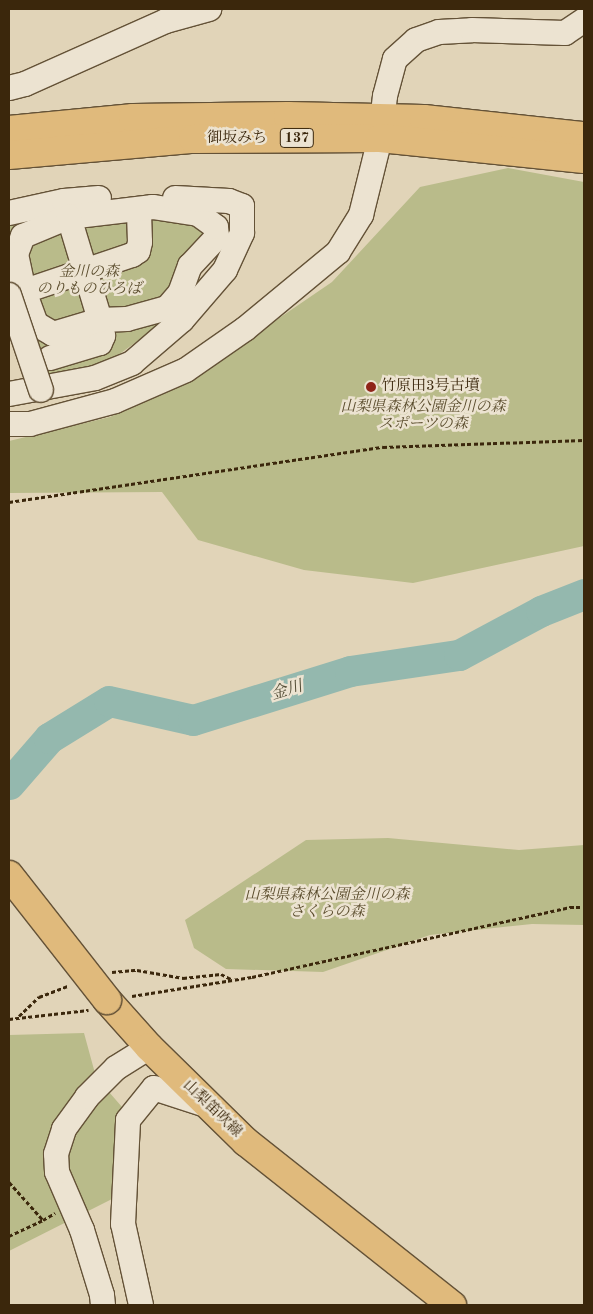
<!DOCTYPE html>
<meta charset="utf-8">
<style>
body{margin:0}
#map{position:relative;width:593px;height:1314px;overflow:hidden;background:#e1d4b8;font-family:"Old Standard TT","Noto Serif JP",serif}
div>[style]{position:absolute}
.green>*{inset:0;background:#b9bb8a}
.river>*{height:31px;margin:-15.5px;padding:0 15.5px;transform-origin:15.5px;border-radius:15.5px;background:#94b8ae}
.path>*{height:3px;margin-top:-1.5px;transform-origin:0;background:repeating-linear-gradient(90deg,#3b270c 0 4px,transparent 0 6.5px)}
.roads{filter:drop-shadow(1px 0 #645237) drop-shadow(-1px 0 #645237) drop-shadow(0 1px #645237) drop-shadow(0 -1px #645237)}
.minor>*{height:24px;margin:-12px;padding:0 12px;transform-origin:12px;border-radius:12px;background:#ece3d1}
.major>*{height:28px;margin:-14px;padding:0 14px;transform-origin:14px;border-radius:14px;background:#e0ba7c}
.highway>*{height:28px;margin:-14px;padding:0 14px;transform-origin:14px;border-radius:14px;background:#e0ba7c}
.bridges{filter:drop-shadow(1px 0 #645237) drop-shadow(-1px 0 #645237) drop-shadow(0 1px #645237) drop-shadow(0 -1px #645237)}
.minor-bridge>*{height:24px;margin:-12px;padding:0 12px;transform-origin:12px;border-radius:12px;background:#ece3d1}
.major-bridge>*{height:28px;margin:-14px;padding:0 14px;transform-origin:14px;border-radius:14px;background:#e0ba7c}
.dots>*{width:14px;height:14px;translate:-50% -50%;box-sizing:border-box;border:2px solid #ece3d1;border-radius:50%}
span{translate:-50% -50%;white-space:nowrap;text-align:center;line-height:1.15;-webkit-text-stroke:5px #ece3d1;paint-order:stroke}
.shield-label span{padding:1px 4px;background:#ece3d1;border:1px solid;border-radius:4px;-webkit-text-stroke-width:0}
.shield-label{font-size:14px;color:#3b270c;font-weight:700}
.street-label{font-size:15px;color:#3b270c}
.park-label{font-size:15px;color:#5a4c2c;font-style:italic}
.poi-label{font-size:15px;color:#3b270c}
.left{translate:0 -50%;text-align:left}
.water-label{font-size:16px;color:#514b34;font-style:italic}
.frame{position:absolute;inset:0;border:10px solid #3b270c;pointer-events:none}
</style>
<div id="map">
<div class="green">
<div style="clip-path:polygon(508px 168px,584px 182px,584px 546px,413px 583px,304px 570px,198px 540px,162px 492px,9px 493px,9px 441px,110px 417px,193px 377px,332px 282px,420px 187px)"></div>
<div style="clip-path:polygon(209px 214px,189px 285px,165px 321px,103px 366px,42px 382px,9px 282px,9px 219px)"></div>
<div style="clip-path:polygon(388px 838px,519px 850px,584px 845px,584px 925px,532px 924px,430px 935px,323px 972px,226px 969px,194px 948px,185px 920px,306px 840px)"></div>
<div style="clip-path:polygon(84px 1033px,96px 1077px,122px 1107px,112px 1199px,9px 1251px,9px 1035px)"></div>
</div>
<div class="river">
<div style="left:9px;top:784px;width:61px;rotate:-49deg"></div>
<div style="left:49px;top:738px;width:70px;rotate:-31.7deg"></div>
<div style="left:109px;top:701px;width:86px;rotate:12.7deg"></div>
<div style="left:193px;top:720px;width:164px;rotate:-17.3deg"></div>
<div style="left:350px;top:671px;width:110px;rotate:-8.4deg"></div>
<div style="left:459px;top:655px;width:93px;rotate:-28.2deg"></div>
<div style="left:541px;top:611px;width:46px;rotate:-21.6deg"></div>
</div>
<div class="path">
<div style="left:9px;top:502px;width:378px;rotate:-8.4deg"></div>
<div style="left:383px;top:447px;width:201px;rotate:-2deg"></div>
<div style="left:112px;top:972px;width:25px;rotate:-5deg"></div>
<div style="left:137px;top:970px;width:47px;rotate:9.9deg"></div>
<div style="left:183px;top:978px;width:38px;rotate:-6deg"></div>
<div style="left:221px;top:974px;width:13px;rotate:27deg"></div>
<div style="left:132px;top:996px;width:121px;rotate:-9deg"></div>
<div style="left:252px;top:977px;width:326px;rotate:-12.4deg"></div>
<div style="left:570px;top:907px;width:14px"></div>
<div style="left:19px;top:1016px;width:28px;rotate:-44deg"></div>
<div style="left:39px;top:997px;width:31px;rotate:-21deg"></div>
<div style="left:9px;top:1019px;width:80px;rotate:-6.5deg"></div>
<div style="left:9px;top:1182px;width:51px;rotate:48.2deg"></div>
<div style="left:43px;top:1220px;width:14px;rotate:-30deg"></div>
<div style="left:9px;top:1236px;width:38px;rotate:-25deg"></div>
</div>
<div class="roads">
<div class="minor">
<div style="left:9px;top:88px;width:16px;rotate:-14deg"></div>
<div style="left:25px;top:84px;width:154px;rotate:-24.1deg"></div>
<div style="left:166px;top:21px;width:45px;rotate:-15.6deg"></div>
<div style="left:9px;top:213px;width:56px;rotate:-12.3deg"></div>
<div style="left:64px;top:201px;width:35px;rotate:-5deg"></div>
<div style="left:10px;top:296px;width:129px;rotate:-18.6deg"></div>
<div style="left:132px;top:255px;width:7px;rotate:-34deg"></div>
<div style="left:138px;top:251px;width:9px;rotate:-77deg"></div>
<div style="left:140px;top:242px;width:33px;rotate:-92deg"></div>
<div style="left:50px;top:358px;width:52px;rotate:-16.7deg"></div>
<div style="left:100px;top:343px;width:8px;rotate:-67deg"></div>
<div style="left:103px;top:336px;width:16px;rotate:-101deg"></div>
<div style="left:100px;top:320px;width:27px;rotate:-2deg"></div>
<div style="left:127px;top:319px;width:41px;rotate:-15.4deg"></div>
<div style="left:167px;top:308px;width:20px;rotate:-49deg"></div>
<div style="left:180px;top:293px;width:29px;rotate:-70deg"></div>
<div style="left:190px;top:266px;width:40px;rotate:-47deg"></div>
<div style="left:217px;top:237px;width:10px;rotate:-96deg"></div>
<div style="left:216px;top:227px;width:22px;rotate:-144deg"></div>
<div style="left:198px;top:214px;width:46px;rotate:-171.2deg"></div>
<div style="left:153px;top:207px;width:85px;rotate:173.2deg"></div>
<div style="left:69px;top:217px;width:50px;rotate:157.6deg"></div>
<div style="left:23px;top:236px;width:19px;rotate:111deg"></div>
<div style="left:16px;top:254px;width:38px;rotate:78deg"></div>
<div style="left:24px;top:291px;width:35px;rotate:70deg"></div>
<div style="left:36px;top:324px;width:20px;rotate:30deg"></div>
<div style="left:53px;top:334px;width:49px;rotate:-16.6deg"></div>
<div style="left:100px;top:320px;width:108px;rotate:-106.8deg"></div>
<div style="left:9px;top:394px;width:87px;rotate:-10.5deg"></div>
<div style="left:95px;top:378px;width:40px;rotate:-22deg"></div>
<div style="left:132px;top:363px;width:66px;rotate:-40.7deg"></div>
<div style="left:182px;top:320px;width:66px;rotate:-49.3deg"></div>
<div style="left:225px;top:270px;width:41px;rotate:-65.3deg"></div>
<div style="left:242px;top:233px;width:27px;rotate:-90deg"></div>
<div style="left:242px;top:206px;width:14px;rotate:-159deg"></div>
<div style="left:229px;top:201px;width:54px;rotate:-176.8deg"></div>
<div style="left:9px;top:424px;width:21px"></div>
<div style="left:30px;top:424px;width:88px;rotate:-15.1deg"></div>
<div style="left:115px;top:401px;width:77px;rotate:-23.6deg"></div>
<div style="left:186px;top:370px;width:72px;rotate:-34.8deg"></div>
<div style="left:245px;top:329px;width:121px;rotate:-39.6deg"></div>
<div style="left:338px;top:252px;width:44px;rotate:-58.1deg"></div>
<div style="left:361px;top:215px;width:79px;rotate:-76.1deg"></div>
<div style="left:380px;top:138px;width:42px;rotate:-83.2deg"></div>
<div style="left:385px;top:96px;width:38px;rotate:-75deg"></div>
<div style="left:395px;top:59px;width:28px;rotate:-42deg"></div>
<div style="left:416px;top:40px;width:24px;rotate:-19deg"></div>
<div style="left:439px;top:32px;width:33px;rotate:-3deg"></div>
<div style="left:472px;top:30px;width:93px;rotate:1.8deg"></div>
<div style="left:565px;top:33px;width:23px;rotate:-34deg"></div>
<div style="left:103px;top:1305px;width:10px;rotate:-96deg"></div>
<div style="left:102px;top:1295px;width:68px;rotate:-107.1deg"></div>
<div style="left:82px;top:1230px;width:63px;rotate:-113.3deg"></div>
<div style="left:57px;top:1172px;width:18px;rotate:-93deg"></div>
<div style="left:56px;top:1154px;width:26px;rotate:-72deg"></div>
<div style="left:64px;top:1129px;width:39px;rotate:-54deg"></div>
<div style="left:87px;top:1097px;width:41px;rotate:-45deg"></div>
<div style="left:116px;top:1068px;width:39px;rotate:-32deg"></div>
<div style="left:141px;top:1305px;width:83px;rotate:-102.5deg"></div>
<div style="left:123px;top:1224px;width:104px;rotate:-87.2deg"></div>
<div style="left:128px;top:1120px;width:41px;rotate:-50.9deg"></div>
<div style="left:154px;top:1088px;width:55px;rotate:18.1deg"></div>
</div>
<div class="major">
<div style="left:107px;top:1000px;width:63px;rotate:48.2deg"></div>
<div style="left:149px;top:1047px;width:136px;rotate:44.4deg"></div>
<div style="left:246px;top:1142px;width:263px;rotate:38.4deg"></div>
</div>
<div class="highway">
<div style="left:9px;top:130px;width:125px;rotate:-5.5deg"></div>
<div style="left:133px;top:118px;width:155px;rotate:-0.7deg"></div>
<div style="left:288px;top:116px;width:136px;rotate:1.3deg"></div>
<div style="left:424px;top:119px;width:161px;rotate:6.1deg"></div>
<div style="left:9px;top:155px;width:185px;rotate:-5deg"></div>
<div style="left:193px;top:139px;width:187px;rotate:-0.3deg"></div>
<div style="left:380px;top:138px;width:205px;rotate:5.9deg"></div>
</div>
</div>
<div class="bridges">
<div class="minor-bridge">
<div style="left:9px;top:295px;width:100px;rotate:71.4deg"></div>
</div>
<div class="major-bridge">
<div style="left:9px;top:875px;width:159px;rotate:51.9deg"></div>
</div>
</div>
<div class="dots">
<div style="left:371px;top:387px;background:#8f2418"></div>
</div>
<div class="shield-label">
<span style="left:297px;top:138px">137</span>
</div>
<div class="street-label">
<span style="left:237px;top:139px">御坂みち</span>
<span style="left:212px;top:1109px;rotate:44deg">山梨笛吹線</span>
</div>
<div class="park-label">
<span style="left:89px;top:281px">金川の森<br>のりものひろば</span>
<span style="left:423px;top:416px">山梨県森林公園金川の森<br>スポーツの森</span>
<span style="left:327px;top:904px">山梨県森林公園金川の森<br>さくらの森</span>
</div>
<div class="poi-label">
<span class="left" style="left:381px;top:387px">竹原田3号古墳</span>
</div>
<div class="water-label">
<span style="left:287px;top:691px;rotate:-17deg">金川</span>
</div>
<div class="frame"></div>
</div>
